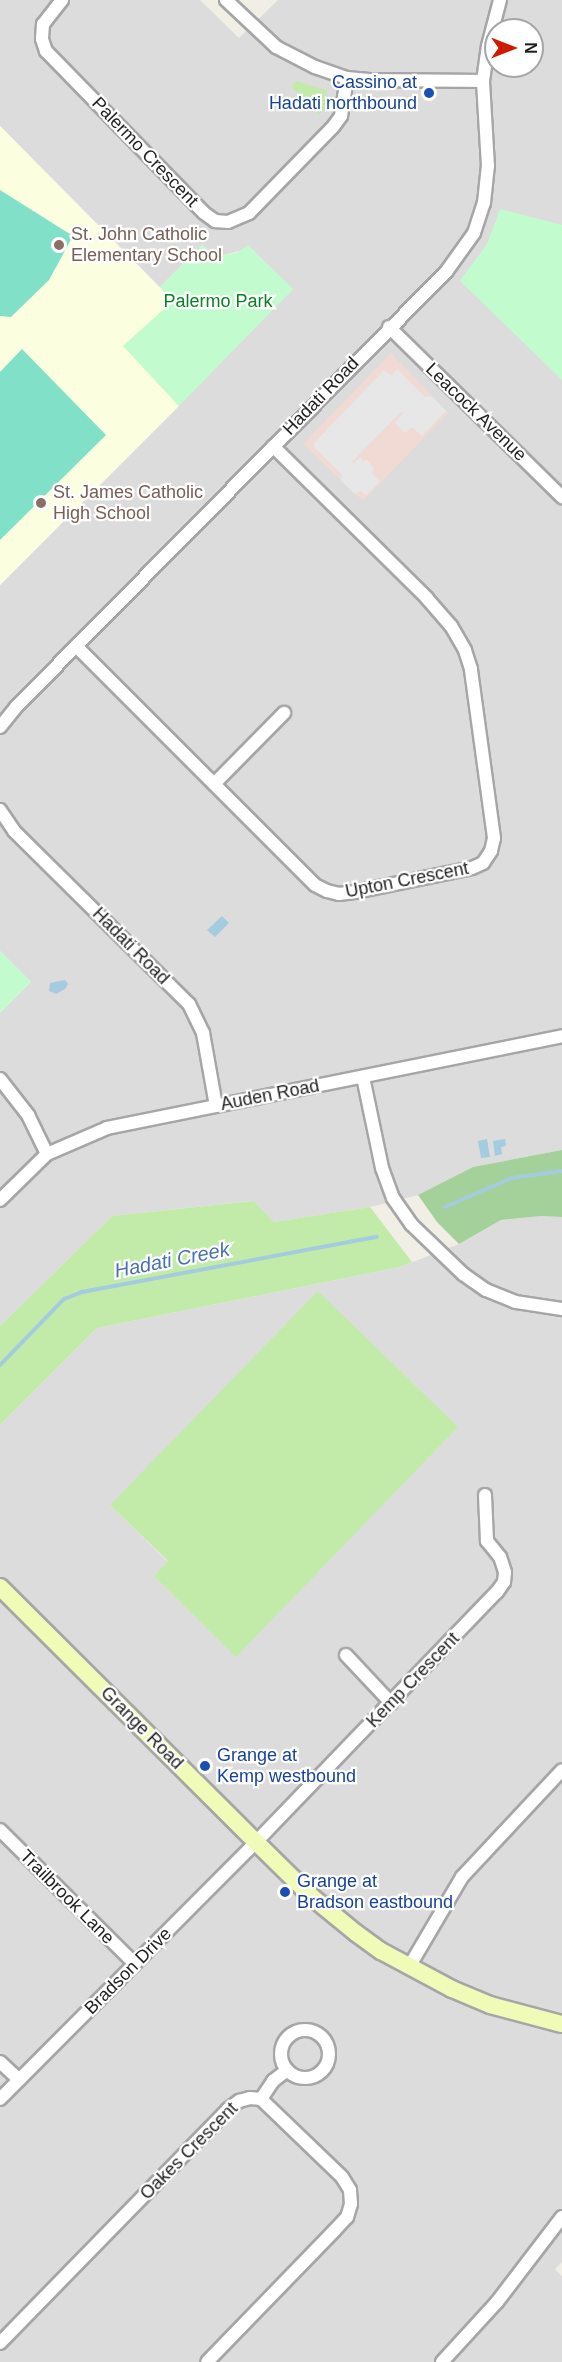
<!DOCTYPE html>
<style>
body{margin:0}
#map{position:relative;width:562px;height:2362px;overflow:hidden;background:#f0eee5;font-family:Arial,sans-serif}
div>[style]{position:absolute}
.residential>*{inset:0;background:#dddcdc}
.commercial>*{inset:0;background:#f1d9d4}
.education>*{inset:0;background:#fbffe0}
.grass>*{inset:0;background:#c2ebaa}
.forest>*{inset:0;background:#a3d199}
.park>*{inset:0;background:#c2fbcd}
.pitch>*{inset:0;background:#81e1c8}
.parking>*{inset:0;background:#e7e7e7}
.water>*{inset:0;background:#a5cbdf}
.stream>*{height:4px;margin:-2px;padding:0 2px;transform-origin:2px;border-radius:2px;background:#a5cbdf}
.roads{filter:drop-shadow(2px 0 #a6a6a6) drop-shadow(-2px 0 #a6a6a6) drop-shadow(0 2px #a6a6a6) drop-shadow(0 -2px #a6a6a6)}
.street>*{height:12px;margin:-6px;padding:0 6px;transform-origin:6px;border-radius:6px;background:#fff}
.street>.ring{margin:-6px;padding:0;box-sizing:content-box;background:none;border:12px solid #fff;border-radius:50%}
.secondary>*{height:16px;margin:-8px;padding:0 8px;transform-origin:8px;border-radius:8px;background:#f0fbb8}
.dots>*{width:16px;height:16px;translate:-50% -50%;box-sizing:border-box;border:3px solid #fff;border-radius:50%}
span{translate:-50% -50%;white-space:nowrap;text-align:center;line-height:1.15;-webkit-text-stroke:4.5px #fff;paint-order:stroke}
.transit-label{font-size:18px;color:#164399}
.right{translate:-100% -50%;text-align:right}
.left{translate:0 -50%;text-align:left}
.street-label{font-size:18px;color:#1f1f1f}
.education-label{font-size:18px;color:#785e54}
.park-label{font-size:18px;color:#098222}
.water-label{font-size:20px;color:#4870b2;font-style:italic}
.north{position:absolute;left:484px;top:18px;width:60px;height:60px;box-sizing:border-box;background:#fff;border:2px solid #a5a5a5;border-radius:50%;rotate:90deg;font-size:16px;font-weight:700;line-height:24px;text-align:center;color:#1f1f1f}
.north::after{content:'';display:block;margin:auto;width:21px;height:27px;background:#cf1900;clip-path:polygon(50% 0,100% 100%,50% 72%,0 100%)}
</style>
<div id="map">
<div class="residential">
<div style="clip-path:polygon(evenodd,0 0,200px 0,239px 38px,278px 0,562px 0,562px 1150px,473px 1167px,418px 1195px,370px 1207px,274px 1222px,252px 1201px,112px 1216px,0 1326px,0 1013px,31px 982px,0 951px,0 585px,293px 289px,243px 250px,223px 255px,211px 253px,202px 245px,160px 287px,0 126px,0 0,496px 30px,532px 30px,532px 66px,496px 66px,496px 30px)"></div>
<div style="clip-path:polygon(evenodd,541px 1216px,562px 1217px,562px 2262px,555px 2269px,562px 2276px,562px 2362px,0 2362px,0 1425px,97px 1328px,400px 1267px,459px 1244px,501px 1220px,541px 1216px,458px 1427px,154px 1576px,168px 1562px,110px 1505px,458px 1427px)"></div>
</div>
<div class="commercial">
<div style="clip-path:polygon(391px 353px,448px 413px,363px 501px,303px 444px)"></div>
</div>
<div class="education">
<div style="clip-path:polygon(0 126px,173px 301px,124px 346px,179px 406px,0 585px)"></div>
</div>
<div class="grass">
<div style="clip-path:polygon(297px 81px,327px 91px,325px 109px,319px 115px,291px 86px)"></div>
<div style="clip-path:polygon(253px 1201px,274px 1222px,370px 1207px,412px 1262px,400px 1267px,97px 1328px,0 1425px,0 1326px,112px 1216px)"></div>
<div style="clip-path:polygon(318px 1291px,458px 1427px,236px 1657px,154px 1576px,168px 1561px,110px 1505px)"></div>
</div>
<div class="forest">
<div style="clip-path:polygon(562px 1150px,562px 1217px,541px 1216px,501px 1220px,459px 1244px,437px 1222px,418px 1195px,473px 1167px)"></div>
</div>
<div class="park">
<div style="clip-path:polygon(500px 209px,562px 225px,562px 380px,460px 281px,487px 244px)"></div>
<div style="clip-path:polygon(202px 245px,211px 253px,223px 255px,237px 253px,248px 245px,293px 289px,179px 406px,123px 346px,173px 301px,160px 287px)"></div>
<div style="clip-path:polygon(0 951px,31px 982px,0 1013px)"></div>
</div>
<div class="pitch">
<div style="clip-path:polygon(0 190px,73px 236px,49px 280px,11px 317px,0 316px)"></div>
<div style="clip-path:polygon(22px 349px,106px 435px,0 540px,0 372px)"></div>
</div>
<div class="parking">
<div style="clip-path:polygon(397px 369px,425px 397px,432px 396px,446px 411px,422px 436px,412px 427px,405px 433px,395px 423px,404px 412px,400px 413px,352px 462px,353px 464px,360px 457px,364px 461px,366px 459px,374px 468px,372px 473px,380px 481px,366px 495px,360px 491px,355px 494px,341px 481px,342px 475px,315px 448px,314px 443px,384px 370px,391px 375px)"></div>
</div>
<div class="water">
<div style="clip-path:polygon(222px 916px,229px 923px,215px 937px,207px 930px)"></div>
<div style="clip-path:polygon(65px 980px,68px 984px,65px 989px,56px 994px,49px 991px,50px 983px)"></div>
<div style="clip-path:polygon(487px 1139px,490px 1157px,481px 1158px,478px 1141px)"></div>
<div style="clip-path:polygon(505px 1139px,506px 1146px,501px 1147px,502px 1154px,495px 1156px,493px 1141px)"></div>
</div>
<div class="stream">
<div style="left:445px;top:1207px;width:73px;rotate:-23.4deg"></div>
<div style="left:512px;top:1178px;width:50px;rotate:-8deg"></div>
<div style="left:0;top:1365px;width:92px;rotate:-45.9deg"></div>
<div style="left:64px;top:1299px;width:19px;rotate:-21deg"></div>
<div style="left:82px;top:1292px;width:300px;rotate:-10.6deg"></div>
</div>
<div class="roads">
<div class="street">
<div style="left:62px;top:0;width:31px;rotate:128deg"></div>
<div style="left:43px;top:24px;width:15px;rotate:94deg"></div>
<div style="left:42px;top:39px;width:13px;rotate:72deg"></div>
<div style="left:46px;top:51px;width:226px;rotate:45.7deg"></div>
<div style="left:204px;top:213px;width:14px;rotate:36deg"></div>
<div style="left:215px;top:221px;width:13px;rotate:4deg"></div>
<div style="left:228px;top:222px;width:23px;rotate:-23deg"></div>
<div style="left:249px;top:213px;width:120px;rotate:-45.7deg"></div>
<div style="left:333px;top:127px;width:14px;rotate:-54deg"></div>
<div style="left:341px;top:116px;width:38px;rotate:-81deg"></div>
<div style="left:226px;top:0;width:69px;rotate:43.2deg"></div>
<div style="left:276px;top:47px;width:44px;rotate:27.1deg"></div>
<div style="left:315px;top:67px;width:34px;rotate:19deg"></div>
<div style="left:347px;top:78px;width:25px;rotate:5deg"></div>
<div style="left:372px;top:80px;width:111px;rotate:0.5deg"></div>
<div style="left:389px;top:327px;width:243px;rotate:44.5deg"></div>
<div style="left:76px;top:646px;width:338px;rotate:45deg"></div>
<div style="left:315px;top:885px;width:13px;rotate:27deg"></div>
<div style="left:327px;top:891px;width:12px;rotate:14deg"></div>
<div style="left:339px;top:894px;width:16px;rotate:-7deg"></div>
<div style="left:355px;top:892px;width:119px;rotate:-11.6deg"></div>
<div style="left:472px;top:868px;width:12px;rotate:-24deg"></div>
<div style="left:483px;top:863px;width:14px;rotate:-56deg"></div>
<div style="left:491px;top:851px;width:13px;rotate:-77deg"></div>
<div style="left:494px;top:838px;width:171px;rotate:-97.8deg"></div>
<div style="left:471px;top:669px;width:20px;rotate:-108deg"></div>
<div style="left:465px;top:650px;width:28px;rotate:-120deg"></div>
<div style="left:451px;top:626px;width:37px;rotate:-131deg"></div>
<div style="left:427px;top:598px;width:216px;rotate:-135.4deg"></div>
<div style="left:0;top:727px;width:26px;rotate:-51deg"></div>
<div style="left:16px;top:707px;width:612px;rotate:-45.33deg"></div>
<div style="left:446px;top:272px;width:48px;rotate:-54.3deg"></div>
<div style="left:474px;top:233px;width:32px;rotate:-72deg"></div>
<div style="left:484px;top:203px;width:37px;rotate:-84deg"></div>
<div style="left:488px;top:166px;width:85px;rotate:-93.4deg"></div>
<div style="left:483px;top:81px;width:35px;rotate:-82deg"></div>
<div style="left:488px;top:46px;width:48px;rotate:-75.4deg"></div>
<div style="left:214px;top:784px;width:100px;rotate:-45.4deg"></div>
<div style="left:0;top:810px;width:25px;rotate:56deg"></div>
<div style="left:14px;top:831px;width:246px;rotate:44.7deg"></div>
<div style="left:189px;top:1004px;width:32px;rotate:64deg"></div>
<div style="left:203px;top:1033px;width:74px;rotate:79.9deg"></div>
<div style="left:363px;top:1077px;width:93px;rotate:78.2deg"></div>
<div style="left:382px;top:1168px;width:32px;rotate:70deg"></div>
<div style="left:393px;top:1198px;width:32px;rotate:55deg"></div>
<div style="left:411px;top:1224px;width:72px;rotate:43.9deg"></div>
<div style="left:463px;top:1274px;width:28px;rotate:35deg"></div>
<div style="left:486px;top:1290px;width:32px;rotate:22deg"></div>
<div style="left:516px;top:1302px;width:47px;rotate:8.7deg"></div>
<div style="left:0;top:1079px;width:46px;rotate:52.1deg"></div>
<div style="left:28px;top:1115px;width:43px;rotate:64deg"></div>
<div style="left:0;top:1200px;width:66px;rotate:-44.4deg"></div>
<div style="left:47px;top:1154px;width:65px;rotate:-23.4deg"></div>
<div style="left:107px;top:1128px;width:464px;rotate:-11.4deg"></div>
<div style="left:346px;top:1655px;width:66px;rotate:46.8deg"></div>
<div style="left:0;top:1830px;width:190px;rotate:44.8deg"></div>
<div style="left:409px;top:1967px;width:104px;rotate:-59.5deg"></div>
<div style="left:462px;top:1877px;width:146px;rotate:-46.9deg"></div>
<div class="ring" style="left:281px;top:2030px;width:36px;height:36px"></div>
<div style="left:0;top:2062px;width:26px;rotate:43deg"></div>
<div style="left:0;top:2099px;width:363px;rotate:-45.1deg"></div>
<div style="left:256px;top:1842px;width:347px;rotate:-46.1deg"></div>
<div style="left:497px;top:1592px;width:12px;rotate:-55deg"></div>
<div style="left:504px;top:1582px;width:10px;rotate:-84deg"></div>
<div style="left:505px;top:1572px;width:16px;rotate:-108deg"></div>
<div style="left:500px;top:1557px;width:21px;rotate:-129deg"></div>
<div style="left:487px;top:1541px;width:46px;rotate:-92.5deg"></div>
<div style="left:261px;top:2099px;width:22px;rotate:-56deg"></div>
<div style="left:273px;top:2081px;width:18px;rotate:-38deg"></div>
<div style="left:0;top:2343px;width:327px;rotate:-45.7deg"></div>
<div style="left:228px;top:2109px;width:14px;rotate:-36deg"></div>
<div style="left:239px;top:2101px;width:11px;rotate:-15deg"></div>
<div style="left:250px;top:2098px;width:11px;rotate:5deg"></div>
<div style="left:261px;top:2099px;width:112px;rotate:43.9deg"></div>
<div style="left:342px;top:2177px;width:15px;rotate:58deg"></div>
<div style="left:350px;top:2190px;width:14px;rotate:86deg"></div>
<div style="left:351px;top:2204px;width:14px;rotate:107deg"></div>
<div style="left:347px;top:2217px;width:19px;rotate:133deg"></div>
<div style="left:334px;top:2231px;width:182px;rotate:134.1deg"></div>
<div style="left:442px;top:2362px;width:81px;rotate:-47.5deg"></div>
<div style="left:497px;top:2302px;width:107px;rotate:-52.6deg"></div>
</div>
<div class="secondary">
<div style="left:0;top:1587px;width:361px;rotate:44.9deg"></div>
<div style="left:256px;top:1842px;width:78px;rotate:44.5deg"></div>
<div style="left:312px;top:1897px;width:57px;rotate:39.3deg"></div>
<div style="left:356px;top:1933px;width:31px;rotate:36deg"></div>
<div style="left:381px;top:1951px;width:81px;rotate:28.2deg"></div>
<div style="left:452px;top:1989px;width:41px;rotate:22.8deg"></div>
<div style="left:490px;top:2005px;width:74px;rotate:14.8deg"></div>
</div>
</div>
<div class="dots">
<div style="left:429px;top:93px;background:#1a4fb4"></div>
<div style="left:59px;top:245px;background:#8d6e63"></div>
<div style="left:41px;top:503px;background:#8d6e63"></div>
<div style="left:205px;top:1766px;background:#1a4fb4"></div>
<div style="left:285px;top:1892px;background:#1a4fb4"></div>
</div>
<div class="transit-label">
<span class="right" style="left:417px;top:93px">Cassino at<br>Hadati northbound</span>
<span class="left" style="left:217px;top:1766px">Grange at<br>Kemp westbound</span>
<span class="left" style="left:297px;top:1892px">Grange at<br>Bradson eastbound</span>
</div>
<div class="street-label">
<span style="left:145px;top:152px;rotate:46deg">Palermo Crescent</span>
<span style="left:321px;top:396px;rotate:-46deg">Hadati Road</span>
<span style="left:476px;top:412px;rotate:44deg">Leacock Avenue</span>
<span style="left:407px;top:880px;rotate:-11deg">Upton Crescent</span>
<span style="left:131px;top:946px;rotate:45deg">Hadati Road</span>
<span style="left:270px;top:1095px;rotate:-11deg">Auden Road</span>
<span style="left:413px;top:1680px;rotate:-46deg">Kemp Crescent</span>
<span style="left:142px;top:1728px;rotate:45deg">Grange Road</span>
<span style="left:67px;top:1897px;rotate:45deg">Trailbrook Lane</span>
<span style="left:128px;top:1971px;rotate:-45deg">Bradson Drive</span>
<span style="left:189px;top:2151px;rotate:-45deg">Oakes Crescent</span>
</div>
<div class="education-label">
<span class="left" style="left:71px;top:245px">St. John Catholic<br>Elementary School</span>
<span class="left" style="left:53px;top:503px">St. James Catholic<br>High School</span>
</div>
<div class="park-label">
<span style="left:218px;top:301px">Palermo Park</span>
</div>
<div class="water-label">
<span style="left:172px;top:1260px;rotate:-11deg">Hadati Creek</span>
</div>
<div class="north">N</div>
</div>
